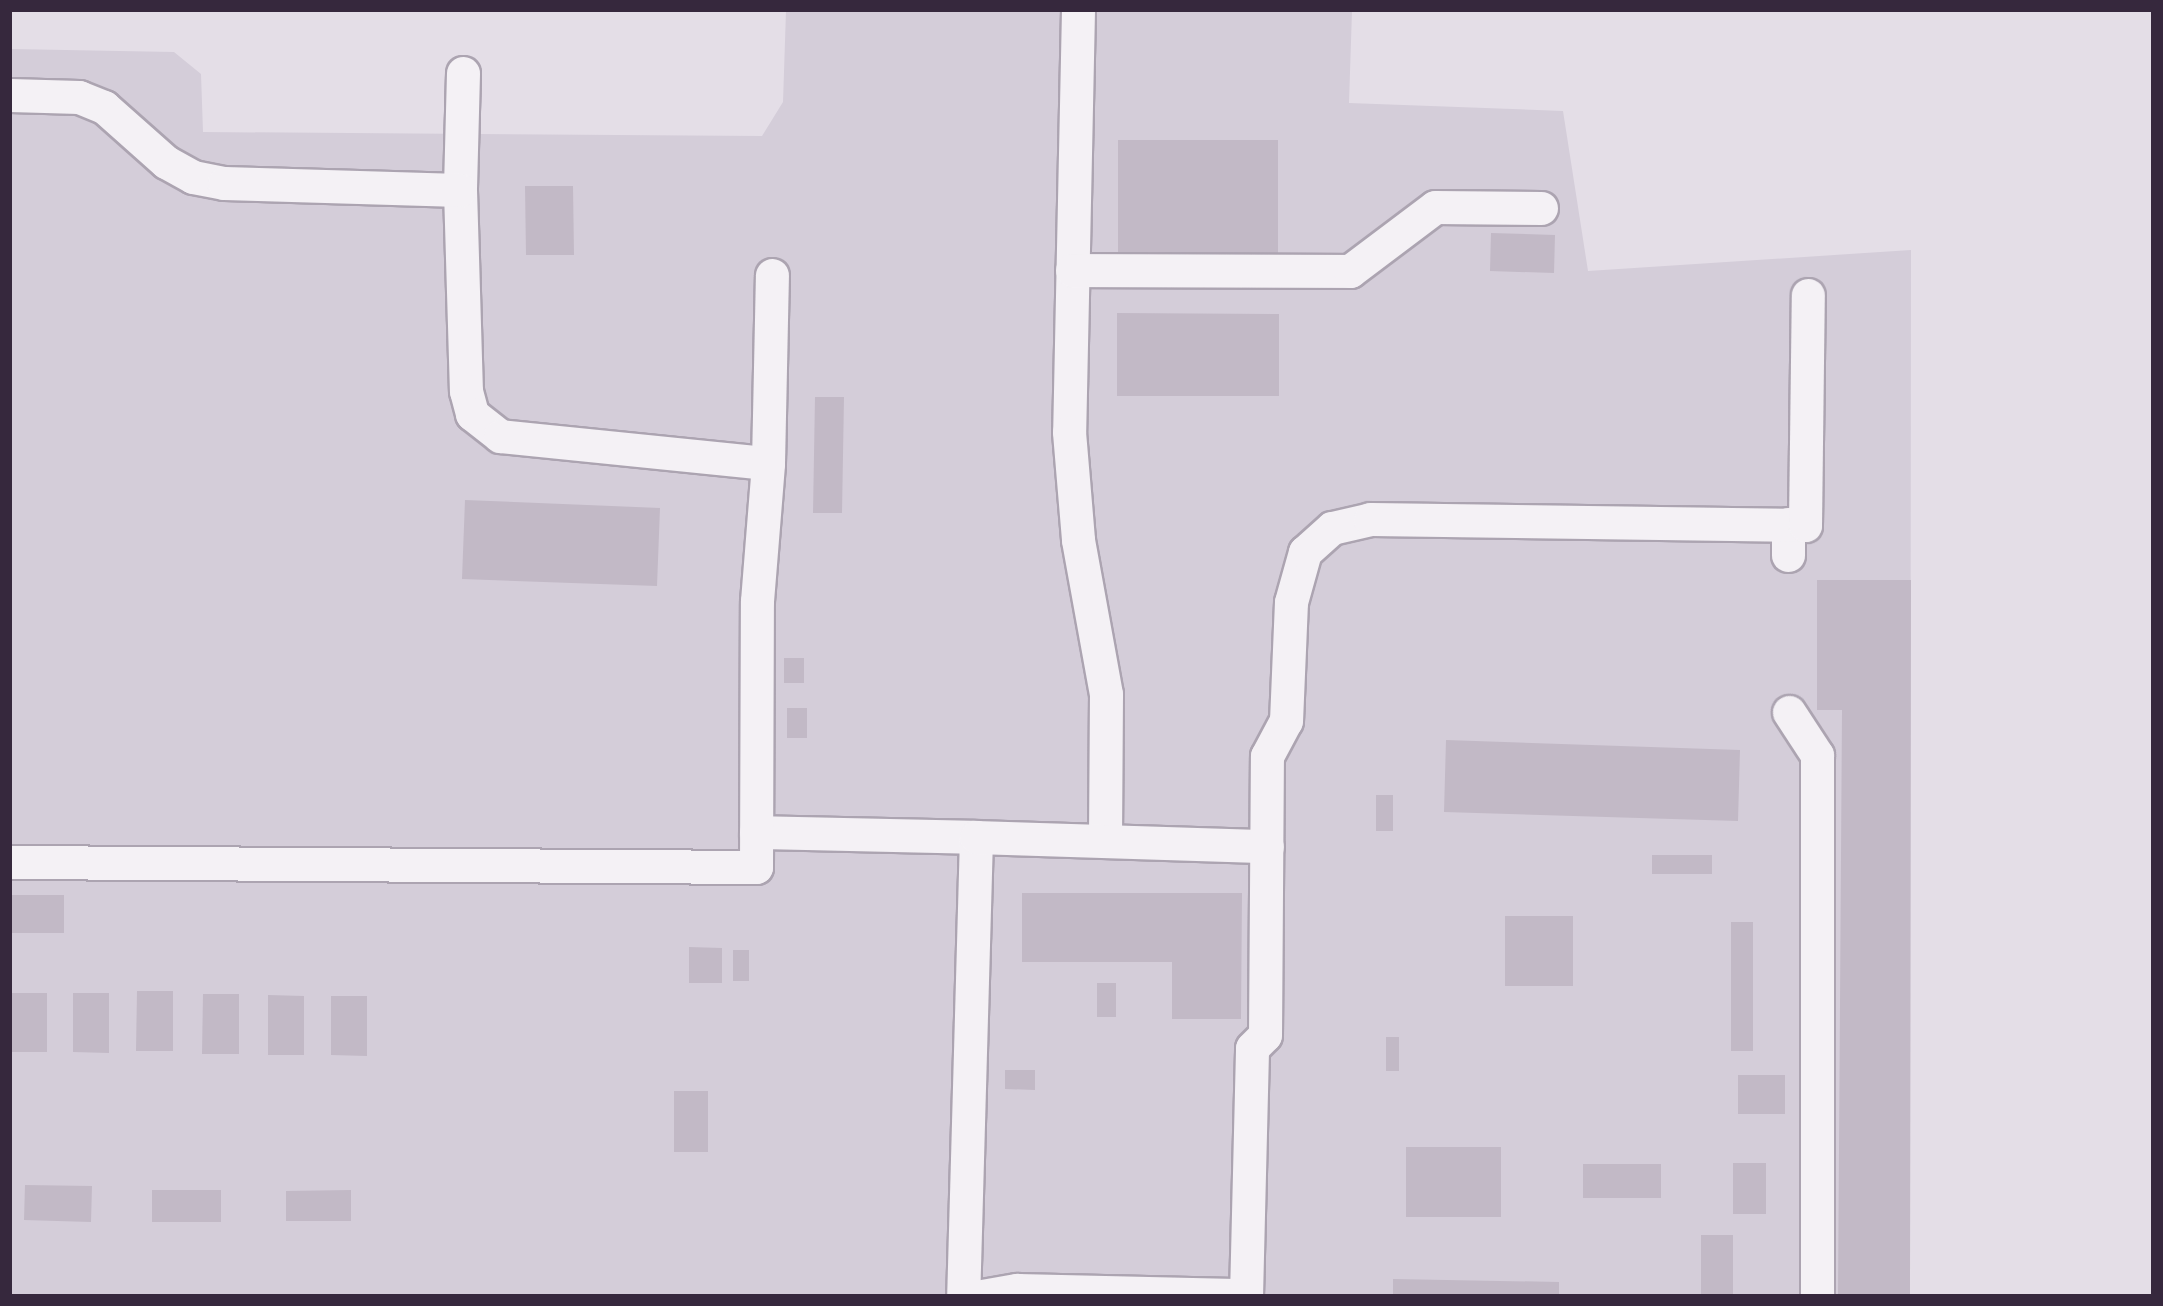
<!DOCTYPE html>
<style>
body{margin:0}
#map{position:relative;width:2163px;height:1306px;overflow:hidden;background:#e4dee7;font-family:"DejaVu Sans",sans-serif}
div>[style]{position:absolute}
.built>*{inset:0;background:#d4cdd9}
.building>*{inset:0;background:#c2b9c6}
.roads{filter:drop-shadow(2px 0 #aca4b1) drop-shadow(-2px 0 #aca4b1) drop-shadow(0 2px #aca4b1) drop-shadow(0 -2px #aca4b1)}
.minor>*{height:33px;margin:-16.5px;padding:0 16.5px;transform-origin:16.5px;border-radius:16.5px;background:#f4f1f5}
span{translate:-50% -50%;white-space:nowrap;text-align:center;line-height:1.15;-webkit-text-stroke:6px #f2eef5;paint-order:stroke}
.frame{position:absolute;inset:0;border:12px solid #36283d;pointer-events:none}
</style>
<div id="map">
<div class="built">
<div style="clip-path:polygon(786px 11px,1352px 11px,1349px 103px,1563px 111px,1588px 271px,1911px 250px,1910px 1295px,11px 1296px,11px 49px,174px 52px,201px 74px,203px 132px,762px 136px,783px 102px)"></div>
</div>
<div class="building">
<div style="clip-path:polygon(1118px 140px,1278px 140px,1278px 255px,1118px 254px)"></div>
<div style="clip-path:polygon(525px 186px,573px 186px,574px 255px,526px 255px)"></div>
<div style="clip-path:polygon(1491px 233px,1555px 235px,1554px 273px,1490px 271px)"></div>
<div style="clip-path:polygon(1117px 313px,1279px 314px,1279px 396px,1117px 396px)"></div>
<div style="clip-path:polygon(815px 397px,844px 397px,842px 513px,813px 513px)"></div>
<div style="clip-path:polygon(465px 500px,660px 508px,657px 586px,462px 579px)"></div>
<div style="clip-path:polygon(1817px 580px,1911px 580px,1910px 1296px,1838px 1296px,1842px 710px,1817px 710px)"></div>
<div style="clip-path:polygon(784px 658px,804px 658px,804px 683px,784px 683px)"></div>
<div style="clip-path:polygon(787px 708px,807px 708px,807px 738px,787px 738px)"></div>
<div style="clip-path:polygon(1446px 740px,1740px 750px,1738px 821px,1444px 812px)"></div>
<div style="clip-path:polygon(1376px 795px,1393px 795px,1393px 831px,1376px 831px)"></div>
<div style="clip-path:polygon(1652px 855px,1712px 855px,1712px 874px,1652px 874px)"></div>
<div style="clip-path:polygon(1022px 893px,1242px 893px,1241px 1019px,1172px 1019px,1172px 962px,1022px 962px)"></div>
<div style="clip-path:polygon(10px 895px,64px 895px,64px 933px,10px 933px)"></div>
<div style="clip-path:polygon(1505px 916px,1573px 916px,1573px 986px,1505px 986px)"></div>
<div style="clip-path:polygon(1731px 922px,1753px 922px,1753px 1051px,1731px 1051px)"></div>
<div style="clip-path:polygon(689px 947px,722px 948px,722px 983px,689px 983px)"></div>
<div style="clip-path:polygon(733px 950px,749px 950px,749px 981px,733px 981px)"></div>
<div style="clip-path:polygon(1097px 983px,1116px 983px,1116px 1017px,1097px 1017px)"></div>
<div style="clip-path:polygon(137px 991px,173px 991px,173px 1051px,136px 1051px)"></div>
<div style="clip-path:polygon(11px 993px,47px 993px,47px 1052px,10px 1052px)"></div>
<div style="clip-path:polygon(73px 993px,109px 993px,109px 1053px,73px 1052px)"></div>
<div style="clip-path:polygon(203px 994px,239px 994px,239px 1054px,202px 1054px)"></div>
<div style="clip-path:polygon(268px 995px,304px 996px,304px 1055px,268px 1055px)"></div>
<div style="clip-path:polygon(331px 996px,367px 996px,367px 1056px,331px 1055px)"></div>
<div style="clip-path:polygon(1386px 1037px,1399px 1037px,1399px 1071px,1386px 1071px)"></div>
<div style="clip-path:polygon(1005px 1070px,1035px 1070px,1035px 1090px,1005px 1089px)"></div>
<div style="clip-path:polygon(1738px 1075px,1785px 1075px,1785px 1114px,1738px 1114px)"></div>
<div style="clip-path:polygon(674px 1091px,708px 1091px,708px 1152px,674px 1152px)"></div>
<div style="clip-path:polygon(1406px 1147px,1501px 1147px,1501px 1217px,1406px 1217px)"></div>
<div style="clip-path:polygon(1733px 1163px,1766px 1163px,1766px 1214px,1733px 1214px)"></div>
<div style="clip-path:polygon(1583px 1164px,1661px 1164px,1661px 1198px,1583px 1198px)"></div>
<div style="clip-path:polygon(25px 1185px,92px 1186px,91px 1222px,24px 1220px)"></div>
<div style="clip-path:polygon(152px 1190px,221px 1190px,221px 1222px,152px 1222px)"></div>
<div style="clip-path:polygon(351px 1190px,351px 1221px,286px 1221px,286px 1191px)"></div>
<div style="clip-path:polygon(1701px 1235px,1733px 1235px,1733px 1296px,1701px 1296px)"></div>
<div style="clip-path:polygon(1393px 1279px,1559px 1282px,1559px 1296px,1393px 1296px)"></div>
</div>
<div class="roads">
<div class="minor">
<div style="left:1078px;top:10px;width:422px;rotate:91.2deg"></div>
<div style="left:1069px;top:432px;width:108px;rotate:85.2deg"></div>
<div style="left:1078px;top:540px;width:157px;rotate:79.7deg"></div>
<div style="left:1106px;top:694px;width:147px;rotate:90.4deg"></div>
<div style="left:463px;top:73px;width:117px;rotate:91.5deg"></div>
<div style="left:460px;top:190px;width:201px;rotate:88.3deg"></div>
<div style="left:466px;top:391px;width:24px;rotate:75deg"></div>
<div style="left:472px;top:414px;width:36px;rotate:38deg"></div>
<div style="left:500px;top:436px;width:269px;rotate:5.8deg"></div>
<div style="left:10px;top:95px;width:69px;rotate:1.7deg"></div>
<div style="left:79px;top:97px;width:27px;rotate:22deg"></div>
<div style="left:104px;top:107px;width:83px;rotate:41.6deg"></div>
<div style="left:166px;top:162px;width:31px;rotate:29deg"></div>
<div style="left:193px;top:177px;width:32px;rotate:11deg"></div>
<div style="left:224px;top:183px;width:236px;rotate:1.7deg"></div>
<div style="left:1072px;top:270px;width:278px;rotate:0.2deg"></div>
<div style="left:1350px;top:271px;width:106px;rotate:-37deg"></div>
<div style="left:1435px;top:207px;width:106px;rotate:0.5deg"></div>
<div style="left:1788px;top:524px;width:31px;rotate:90deg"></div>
<div style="left:1789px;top:712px;width:51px;rotate:56.9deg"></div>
<div style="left:1817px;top:755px;width:541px;rotate:90deg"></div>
<div style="left:756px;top:832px;width:220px;rotate:1.3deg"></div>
<div style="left:976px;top:837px;width:459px;rotate:91.6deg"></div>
<div style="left:976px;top:837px;width:291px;rotate:1.8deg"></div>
<div style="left:10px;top:862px;width:746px;rotate:0.38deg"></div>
<div style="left:756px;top:867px;width:266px;rotate:-89.8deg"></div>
<div style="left:757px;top:601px;width:138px;rotate:-85.4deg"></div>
<div style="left:768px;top:463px;width:188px;rotate:-88.8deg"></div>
<div style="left:982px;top:1296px;width:36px;rotate:-10deg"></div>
<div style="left:1017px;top:1290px;width:229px;rotate:1.3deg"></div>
<div style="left:1246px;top:1296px;width:248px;rotate:-88.6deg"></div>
<div style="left:1252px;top:1048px;width:18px;rotate:-45deg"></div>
<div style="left:1265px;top:1035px;width:279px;rotate:-89.6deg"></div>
<div style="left:1267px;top:756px;width:40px;rotate:-62deg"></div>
<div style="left:1286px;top:721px;width:119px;rotate:-87.6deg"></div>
<div style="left:1291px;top:602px;width:52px;rotate:-74.4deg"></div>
<div style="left:1305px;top:552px;width:36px;rotate:-42deg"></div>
<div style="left:1332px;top:528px;width:39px;rotate:-13deg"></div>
<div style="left:1370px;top:519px;width:435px;rotate:0.8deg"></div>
<div style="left:1805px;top:525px;width:230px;rotate:-89.3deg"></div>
</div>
</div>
<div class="frame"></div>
</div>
